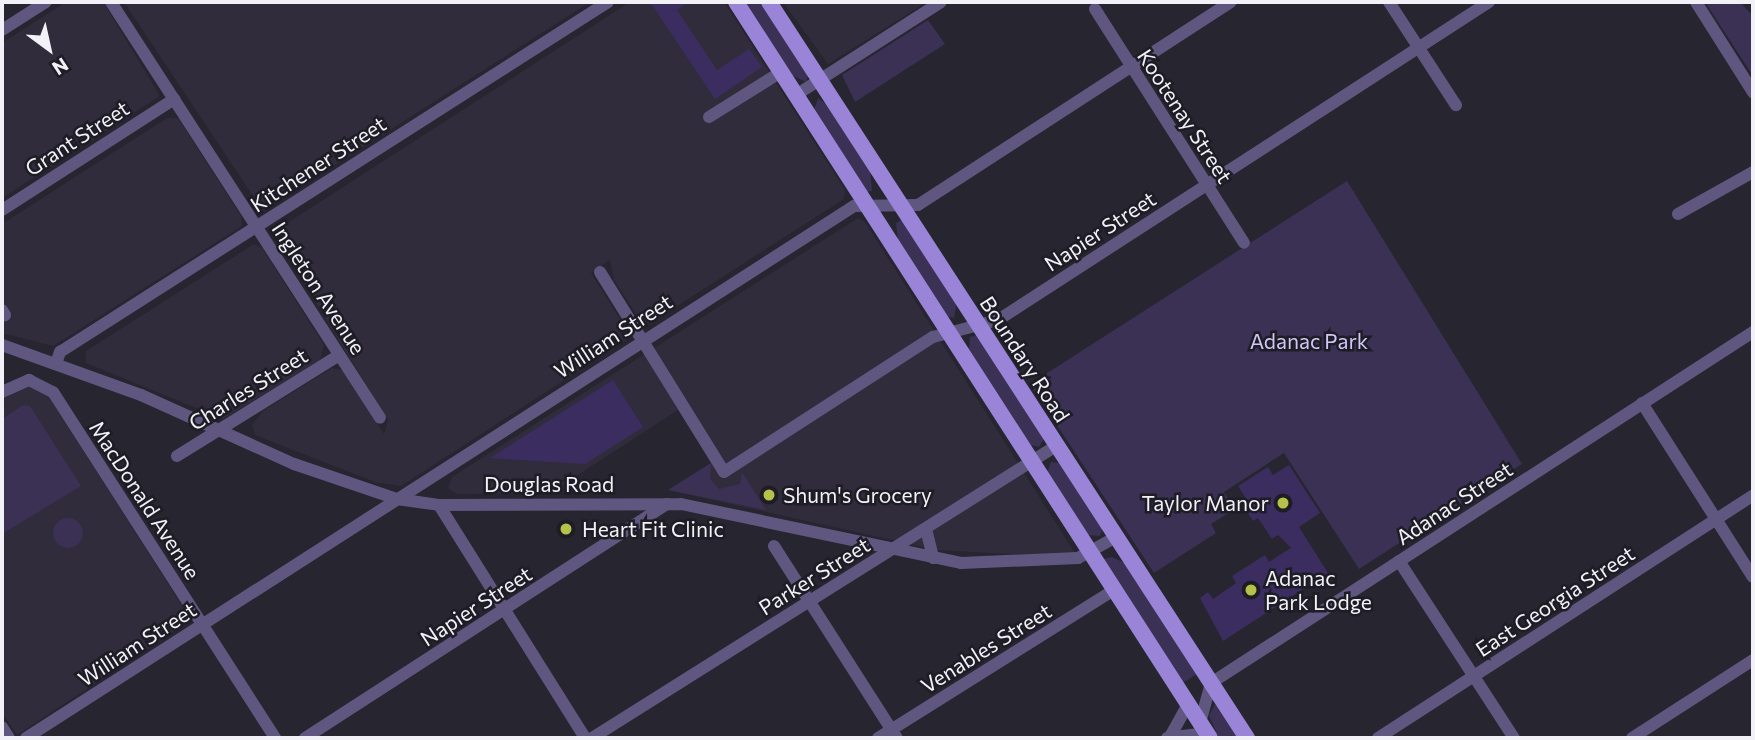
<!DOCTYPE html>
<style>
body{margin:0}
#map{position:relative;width:1755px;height:740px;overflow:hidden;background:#27252f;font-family:Commissioner,sans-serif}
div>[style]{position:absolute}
.built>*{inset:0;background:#302c3c}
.green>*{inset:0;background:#3a3154}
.round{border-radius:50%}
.building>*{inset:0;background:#3c2d60}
.minor>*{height:12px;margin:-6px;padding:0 6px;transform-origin:6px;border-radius:6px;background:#605780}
.major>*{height:16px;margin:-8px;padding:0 8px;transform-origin:8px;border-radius:8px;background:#9984d8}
.dots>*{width:19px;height:19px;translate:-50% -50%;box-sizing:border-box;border:4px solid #1e1c25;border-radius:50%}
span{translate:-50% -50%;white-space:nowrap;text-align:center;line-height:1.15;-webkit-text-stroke:5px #1e1c25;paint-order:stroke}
.street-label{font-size:21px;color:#f2f1f8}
.park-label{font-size:21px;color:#d1c6f8}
.poi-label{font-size:21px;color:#f2f1f8}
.left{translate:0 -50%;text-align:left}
.right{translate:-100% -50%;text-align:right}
.frame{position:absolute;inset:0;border:4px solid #f2f1f8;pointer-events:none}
.north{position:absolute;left:14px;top:14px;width:70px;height:70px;-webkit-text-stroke:5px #1e1c25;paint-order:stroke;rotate:147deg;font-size:19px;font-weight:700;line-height:28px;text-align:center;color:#f2f1f8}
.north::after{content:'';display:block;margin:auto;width:24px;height:32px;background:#f2f1f8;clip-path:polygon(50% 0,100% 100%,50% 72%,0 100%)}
</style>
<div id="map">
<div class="built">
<div style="clip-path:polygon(66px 2px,103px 2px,160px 96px,2px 198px,2px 43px)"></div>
<div style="clip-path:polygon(124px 2px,590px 2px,263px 211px)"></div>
<div style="clip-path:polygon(630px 2px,724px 2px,845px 190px,844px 199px,649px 324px,640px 320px,614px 280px,610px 260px,591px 273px,627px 330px,626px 340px,401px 486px,375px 482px,255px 435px,252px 425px,263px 411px,332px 368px,345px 371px,384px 434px,388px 420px,277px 240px,278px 229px)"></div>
<div style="clip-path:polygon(783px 2px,927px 2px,828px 64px)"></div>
<div style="clip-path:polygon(167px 118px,178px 118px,241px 216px,242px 226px,53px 346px,2px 333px,2px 317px,5px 321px,12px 316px,2px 300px,2px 224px)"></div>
<div style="clip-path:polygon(858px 218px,865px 222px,1078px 558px,937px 550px,668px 490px,711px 463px,678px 410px,550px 493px,457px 494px,448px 488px,452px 477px)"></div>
<div style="clip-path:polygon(254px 244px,262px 248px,324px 345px,320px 360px,223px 419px,86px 363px,86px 351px)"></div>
<div style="clip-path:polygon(30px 386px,49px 397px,191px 620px,17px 735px,2px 713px,2px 399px)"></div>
</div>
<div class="green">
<div style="clip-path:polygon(744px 2px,764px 2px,808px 76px,806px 82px,791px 75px)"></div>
<div style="clip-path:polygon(1705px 2px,1740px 2px,1753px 16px,1753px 76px)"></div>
<div style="clip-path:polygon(928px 20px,945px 44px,855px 102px,842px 75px)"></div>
<div style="clip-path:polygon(818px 98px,829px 106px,870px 168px,872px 191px,867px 192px,814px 110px)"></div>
<div style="clip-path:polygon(1347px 181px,1522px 464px,1359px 569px,1284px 453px,1224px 492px,1235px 509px,1211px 524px,1216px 533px,1154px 573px,1030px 384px)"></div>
<div style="clip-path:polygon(903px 219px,957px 302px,954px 318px,945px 316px,898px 240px,896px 223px)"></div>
<div style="clip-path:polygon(977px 335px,1045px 437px,1039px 447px,1030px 445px,969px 349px,970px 337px)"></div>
<div style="clip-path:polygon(23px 405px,30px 406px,81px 486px,2px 534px,2px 419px)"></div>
<div style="clip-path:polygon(1051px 462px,1062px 463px,1103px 527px,1100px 536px,1087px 535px,1047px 473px)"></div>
<div style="clip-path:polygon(711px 463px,710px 479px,719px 489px,740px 484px,742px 472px,766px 510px,668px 490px)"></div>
<div class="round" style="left:53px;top:518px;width:30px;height:30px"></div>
<div style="clip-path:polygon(1112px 557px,1127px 564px,1197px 674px,1186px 681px,1182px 682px,1103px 559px)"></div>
<div style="clip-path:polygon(1215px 704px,1239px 738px,1219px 738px,1209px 716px)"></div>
</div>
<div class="building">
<div style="clip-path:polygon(650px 2px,688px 2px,677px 10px,717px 70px,749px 49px,762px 67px,715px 99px)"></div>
<div style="clip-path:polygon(613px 380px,643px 427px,585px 464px,490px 458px)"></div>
<div style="clip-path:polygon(1289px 465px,1320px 513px,1299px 527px,1328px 573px,1223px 641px,1200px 598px,1208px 592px,1213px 599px,1236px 583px,1232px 576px,1265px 555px,1269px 562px,1291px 548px,1278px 535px,1272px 539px,1258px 518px,1253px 521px,1247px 512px,1252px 508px,1238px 486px,1268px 467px,1273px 475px)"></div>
</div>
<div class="minor">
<div style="left:111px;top:2px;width:495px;rotate:57.1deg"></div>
<div style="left:1389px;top:2px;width:123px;rotate:57deg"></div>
<div style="left:1696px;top:2px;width:107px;rotate:57.7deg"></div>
<div style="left:1095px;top:9px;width:277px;rotate:57.5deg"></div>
<div style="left:2px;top:30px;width:52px;rotate:-32.5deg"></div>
<div style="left:796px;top:95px;width:172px;rotate:-32.7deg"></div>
<div style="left:709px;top:117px;width:85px;rotate:-32deg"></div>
<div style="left:2px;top:210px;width:205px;rotate:-32.8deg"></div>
<div style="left:1678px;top:214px;width:86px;rotate:-29.2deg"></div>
<div style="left:600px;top:272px;width:235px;rotate:58.2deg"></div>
<div style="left:724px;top:472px;width:249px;rotate:-32.9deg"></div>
<div style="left:933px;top:337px;width:67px;rotate:-14.7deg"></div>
<div style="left:998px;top:320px;width:585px;rotate:-32.93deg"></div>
<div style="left:2px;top:310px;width:6px;rotate:59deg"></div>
<div style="left:2px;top:345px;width:148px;rotate:19.8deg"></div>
<div style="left:141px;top:395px;width:168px;rotate:24.3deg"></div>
<div style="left:294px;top:464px;width:109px;rotate:18.8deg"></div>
<div style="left:397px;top:499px;width:42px;rotate:8.1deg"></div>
<div style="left:439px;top:505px;width:242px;rotate:-0.2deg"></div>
<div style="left:681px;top:504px;width:286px;rotate:11.9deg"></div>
<div style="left:961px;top:563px;width:117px;rotate:-2.4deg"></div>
<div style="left:1078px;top:558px;width:43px;rotate:-28.9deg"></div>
<div style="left:56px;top:364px;width:13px;rotate:-72deg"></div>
<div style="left:60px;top:352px;width:650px;rotate:-32.57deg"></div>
<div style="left:2px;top:392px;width:30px;rotate:-24deg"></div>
<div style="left:29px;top:380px;width:27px;rotate:27deg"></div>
<div style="left:53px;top:392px;width:411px;rotate:57.3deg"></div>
<div style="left:1642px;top:403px;width:206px;rotate:57.5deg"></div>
<div style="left:177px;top:456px;width:191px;rotate:-31.9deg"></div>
<div style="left:439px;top:505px;width:275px;rotate:57.9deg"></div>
<div style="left:926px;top:529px;width:30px;rotate:76deg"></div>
<div style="left:774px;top:546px;width:228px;rotate:57.4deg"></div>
<div style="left:1399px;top:561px;width:211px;rotate:57deg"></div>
<div style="left:1200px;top:723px;width:41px;rotate:-74.6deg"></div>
<div style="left:1211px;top:683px;width:646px;rotate:-32.93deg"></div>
<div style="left:2px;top:727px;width:13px;rotate:58deg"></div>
<div style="left:1171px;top:735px;width:35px;rotate:-61deg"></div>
<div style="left:26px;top:738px;width:984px;rotate:-32.72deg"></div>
<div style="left:854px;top:206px;width:64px;rotate:-0.9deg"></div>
<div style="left:918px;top:205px;width:373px;rotate:-33deg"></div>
<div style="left:305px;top:738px;width:431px;rotate:-32.9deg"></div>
<div style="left:592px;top:738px;width:548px;rotate:-32.18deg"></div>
<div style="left:878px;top:738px;width:279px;rotate:-32.1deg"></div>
<div style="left:1167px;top:738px;width:40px;rotate:-7.1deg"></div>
<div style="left:1378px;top:738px;width:447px;rotate:-32.9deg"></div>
<div style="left:1632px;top:738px;width:144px;rotate:-32.8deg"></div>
</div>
<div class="major">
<div style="left:736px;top:2px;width:875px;rotate:57.22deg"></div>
<div style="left:769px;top:2px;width:878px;rotate:57deg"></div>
</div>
<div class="dots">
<div style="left:769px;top:495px;background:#b6c149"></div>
<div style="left:1283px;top:503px;background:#b6c149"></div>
<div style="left:566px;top:529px;background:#b6c149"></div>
<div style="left:1251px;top:590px;background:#b6c149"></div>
</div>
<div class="street-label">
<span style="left:1185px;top:116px;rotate:57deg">Kootenay Street</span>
<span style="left:77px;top:138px;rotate:-33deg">Grant Street</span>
<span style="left:318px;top:164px;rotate:-33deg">Kitchener Street</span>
<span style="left:1100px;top:231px;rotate:-33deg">Napier Street</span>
<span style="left:319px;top:288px;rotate:57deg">Ingleton Avenue</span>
<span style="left:613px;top:336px;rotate:-33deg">William Street</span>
<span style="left:1025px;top:359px;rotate:57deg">Boundary Road</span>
<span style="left:248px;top:389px;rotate:-32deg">Charles Street</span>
<span style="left:549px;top:484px">Douglas Road</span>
<span style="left:145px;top:500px;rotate:57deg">MacDonald Avenue</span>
<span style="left:1454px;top:503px;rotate:-33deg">Adanac Street</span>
<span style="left:814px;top:576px;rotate:-32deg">Parker Street</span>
<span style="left:1555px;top:601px;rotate:-33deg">East Georgia Street</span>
<span style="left:476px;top:606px;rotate:-33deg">Napier Street</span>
<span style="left:137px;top:644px;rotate:-33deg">William Street</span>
<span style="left:986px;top:648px;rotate:-32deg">Venables Street</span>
</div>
<div class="park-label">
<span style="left:1309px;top:341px">Adanac Park</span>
</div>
<div class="poi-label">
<span class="left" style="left:783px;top:495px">Shum's Grocery</span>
<span class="right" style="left:1269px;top:503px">Taylor Manor</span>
<span class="left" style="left:582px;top:529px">Heart Fit Clinic</span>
<span class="left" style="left:1265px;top:590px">Adanac<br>Park Lodge</span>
</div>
<div class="frame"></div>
<div class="north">N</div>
</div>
